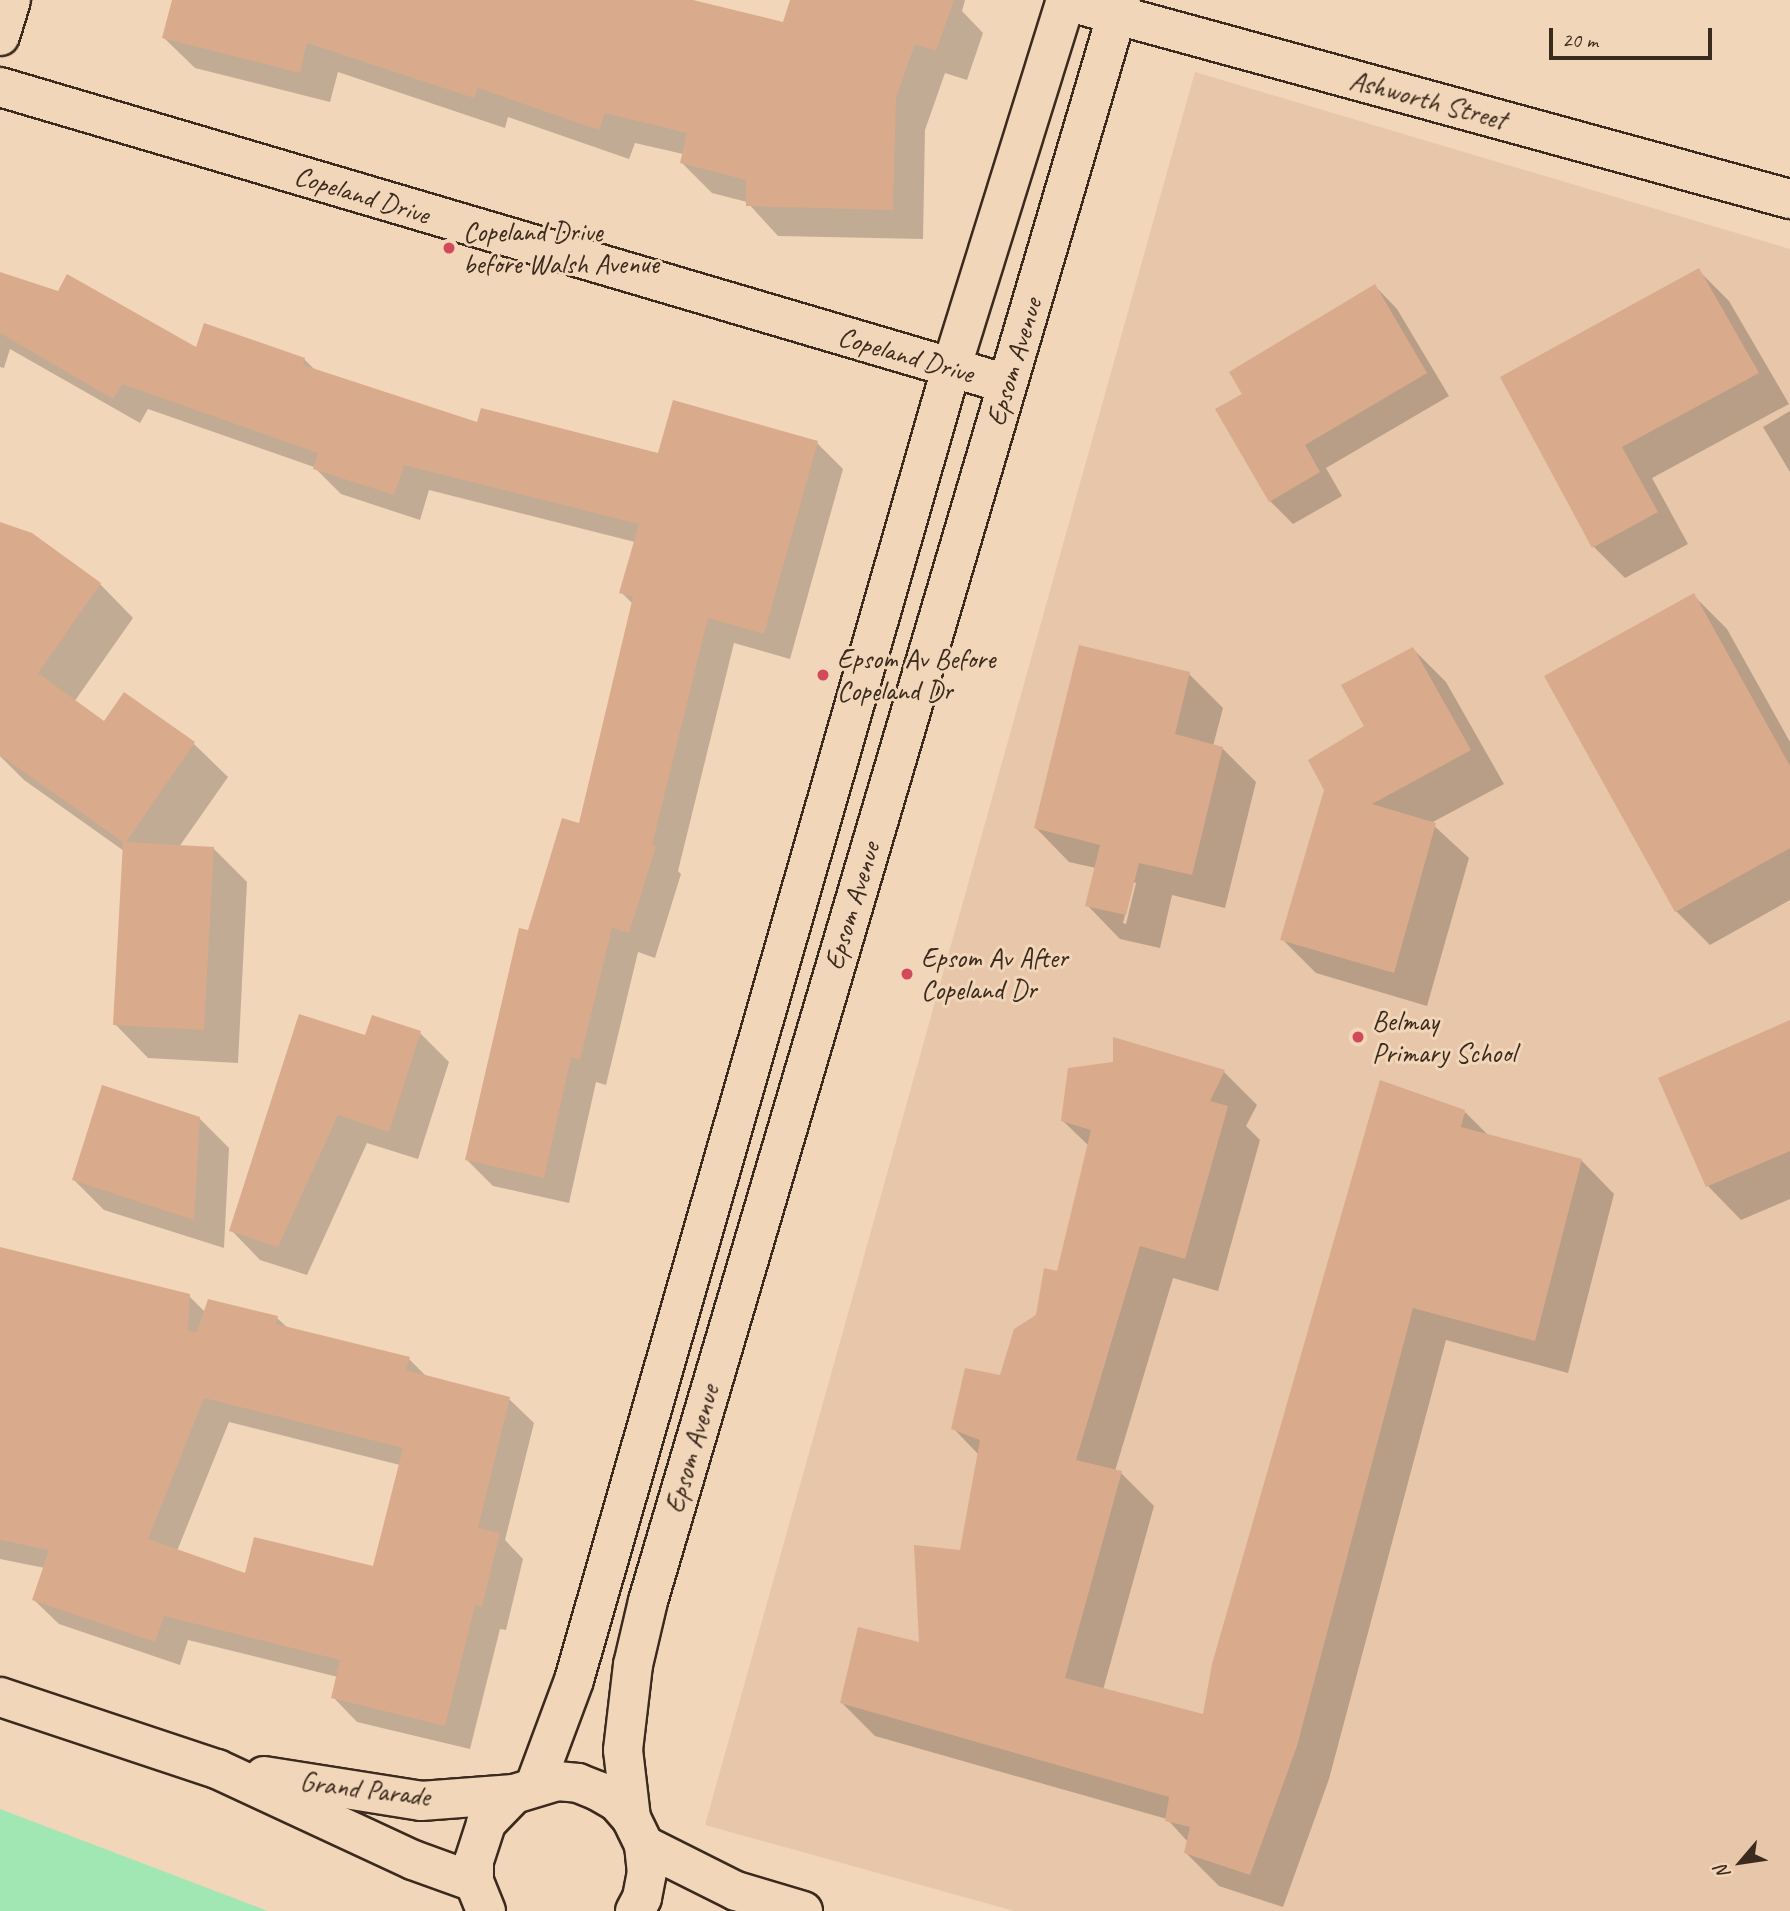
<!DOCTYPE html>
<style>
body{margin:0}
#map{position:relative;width:1790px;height:1911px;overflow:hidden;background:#f2d6b9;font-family:Caveat,sans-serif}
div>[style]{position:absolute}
.built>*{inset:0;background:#e7c6a9}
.green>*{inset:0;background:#a1e7b4}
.shadow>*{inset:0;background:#0003}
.building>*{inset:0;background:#daaa8c}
.roads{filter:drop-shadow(2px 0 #3b2a1e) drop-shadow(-2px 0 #3b2a1e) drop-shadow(0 2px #3b2a1e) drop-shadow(0 -2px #3b2a1e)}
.minor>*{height:38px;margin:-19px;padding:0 19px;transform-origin:19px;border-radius:19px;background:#f2d6b9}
.tertiary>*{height:38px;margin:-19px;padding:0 19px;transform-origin:19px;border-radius:19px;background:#f2d6b9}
.dots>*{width:19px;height:19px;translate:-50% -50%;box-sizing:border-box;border:4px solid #f2d6b9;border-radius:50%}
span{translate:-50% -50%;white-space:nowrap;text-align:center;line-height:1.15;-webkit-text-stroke:6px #f2d6b9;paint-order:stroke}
.street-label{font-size:28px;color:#3b2a1e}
.poi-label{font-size:28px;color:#3b2a1e}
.left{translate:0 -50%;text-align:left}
.north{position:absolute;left:1706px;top:1827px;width:70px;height:70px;-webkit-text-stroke:5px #f2d6b9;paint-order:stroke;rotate:241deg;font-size:19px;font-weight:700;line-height:28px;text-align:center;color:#3b2a1e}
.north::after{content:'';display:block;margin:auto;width:24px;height:32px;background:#3b2a1e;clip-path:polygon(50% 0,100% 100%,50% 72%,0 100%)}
.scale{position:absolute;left:1549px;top:28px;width:163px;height:32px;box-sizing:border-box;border:4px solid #3b2a1e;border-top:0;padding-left:9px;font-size:21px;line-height:24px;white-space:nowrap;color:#3b2a1e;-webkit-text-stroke:5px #f2d6b9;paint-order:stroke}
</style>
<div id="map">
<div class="built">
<div style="clip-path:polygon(1195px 72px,1790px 249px,1790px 1911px,1014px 1911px,705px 1825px)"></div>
</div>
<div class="green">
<div style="clip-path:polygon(0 1809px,268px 1911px,0 1911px)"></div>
</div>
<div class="shadow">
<div style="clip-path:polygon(174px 0,685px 0,784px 24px,792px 0,965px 0,962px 11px,983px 33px,967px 80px,945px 73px,925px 130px,923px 239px,778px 236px,747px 202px,712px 193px,682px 163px,683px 154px,635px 143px,629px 159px,508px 117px,505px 128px,338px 72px,330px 102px,195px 68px,164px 38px)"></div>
<div style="clip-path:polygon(1698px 270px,1729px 301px,1789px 404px,1652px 478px,1688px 544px,1625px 578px,1594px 547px,1502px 378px)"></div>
<div style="clip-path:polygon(0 274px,197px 349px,304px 359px,316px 371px,479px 424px,660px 455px,817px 443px,843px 469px,790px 659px,734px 643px,678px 871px,681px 874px,655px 958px,638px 952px,606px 1085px,596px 1082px,569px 1203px,493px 1186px,467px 1160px,530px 932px,580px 825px,633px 604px,621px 592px,635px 542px,429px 490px,420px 520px,341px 494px,314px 467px,148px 409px,140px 423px,10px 349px,4px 368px,0 367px)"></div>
<div style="clip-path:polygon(1375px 286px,1397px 309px,1449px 396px,1326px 468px,1342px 496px,1293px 524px,1270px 501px,1244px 394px)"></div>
<div style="clip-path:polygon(1790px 411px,1790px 472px,1763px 427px)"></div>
<div style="clip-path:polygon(0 524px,100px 584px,133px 618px,74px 702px,105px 723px,125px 694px,194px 744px,228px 777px,179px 847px,214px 849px,247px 882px,238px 1063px,148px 1058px,115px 1024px,124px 851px,24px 780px,0 756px)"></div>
<div style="clip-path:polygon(1693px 595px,1727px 629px,1790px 742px,1790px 900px,1710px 945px,1676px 911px)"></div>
<div style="clip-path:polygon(1413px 649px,1446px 682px,1504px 784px,1431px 823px,1469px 858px,1427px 1006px,1316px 973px,1282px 939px)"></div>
<div style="clip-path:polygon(evenodd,1189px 674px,1223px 708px,1213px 746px,1222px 748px,1256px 782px,1225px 908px,1172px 895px,1160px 948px,1120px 939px,1087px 905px,1096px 868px,1069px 862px,1036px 828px,1189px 674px,1133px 882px,1136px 883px,1126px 924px,1123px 923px,1133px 882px)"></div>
<div style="clip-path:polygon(1790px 1022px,1790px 1199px,1741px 1220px,1708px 1186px)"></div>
<div style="clip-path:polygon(420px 1033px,449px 1062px,418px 1159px,367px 1143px,307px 1275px,260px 1260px,231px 1230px,366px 1038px)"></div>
<div style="clip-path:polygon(1224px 1072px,1257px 1105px,1246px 1126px,1260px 1140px,1218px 1291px,1173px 1278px,1115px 1471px,1121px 1473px,1154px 1506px,1103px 1690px,1204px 1716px,1465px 1112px,1489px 1136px,1581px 1160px,1614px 1194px,1568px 1373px,1446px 1340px,1329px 1779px,1283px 1907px,1219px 1886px,1186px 1853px,1188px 1842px,1167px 1819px,875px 1736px,842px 1703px,921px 1644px,962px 1552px,979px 1455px,953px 1428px,1002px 1377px,1058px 1274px,1089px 1146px,1062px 1120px)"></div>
<div style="clip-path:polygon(199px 1118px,229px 1148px,224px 1248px,104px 1210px,74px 1180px)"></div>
<div style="clip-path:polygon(evenodd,0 1249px,189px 1296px,205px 1312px,277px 1318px,289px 1329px,409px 1359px,427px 1377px,509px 1399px,534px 1423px,505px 1540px,523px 1559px,506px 1630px,500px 1629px,470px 1749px,357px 1722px,333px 1697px,338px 1677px,188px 1640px,180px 1665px,59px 1624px,34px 1600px,45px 1568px,0 1559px,0 1249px,229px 1422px,400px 1465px,375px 1569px,247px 1575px,177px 1551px,229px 1422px)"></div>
</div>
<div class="building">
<div style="clip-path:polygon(172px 0,693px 0,783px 22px,790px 0,954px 0,936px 51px,915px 44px,896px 98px,893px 210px,746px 206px,746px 180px,680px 163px,687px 133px,605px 113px,599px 130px,478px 88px,474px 98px,307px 43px,300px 73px,162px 38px)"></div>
<div style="clip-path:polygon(1699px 268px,1759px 373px,1622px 447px,1658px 512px,1592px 548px,1500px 377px)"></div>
<div style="clip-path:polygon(0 272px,58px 291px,67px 274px,196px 347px,204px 323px,305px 358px,303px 365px,477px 422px,481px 408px,658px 453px,673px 400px,818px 441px,764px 634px,708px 618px,652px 845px,656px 846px,629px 933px,612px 928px,580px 1060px,571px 1057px,544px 1178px,465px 1160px,519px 928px,528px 930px,562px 818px,579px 823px,633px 597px,619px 593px,639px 524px,404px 465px,394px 495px,313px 469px,318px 453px,122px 384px,113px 399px,0 333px)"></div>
<div style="clip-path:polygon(1375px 284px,1427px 373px,1305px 445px,1320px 472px,1269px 502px,1215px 409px,1242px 394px,1229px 372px)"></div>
<div style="clip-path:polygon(0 522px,32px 533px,101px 583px,38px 673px,104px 721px,124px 692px,195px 742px,126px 842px,214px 847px,204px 1030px,113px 1025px,123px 842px,0 755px)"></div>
<div style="clip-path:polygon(1694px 593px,1790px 766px,1790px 848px,1675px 912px,1544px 676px)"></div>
<div style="clip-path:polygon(1079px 645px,1190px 672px,1175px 734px,1223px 747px,1192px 875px,1139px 863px,1126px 915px,1085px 906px,1100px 845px,1034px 828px)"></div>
<div style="clip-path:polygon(1413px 647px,1471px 750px,1372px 804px,1436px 823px,1394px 973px,1280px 940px,1324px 790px,1308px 760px,1364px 726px,1341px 685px)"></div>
<div style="clip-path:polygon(299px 1014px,365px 1035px,372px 1015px,421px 1031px,389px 1132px,338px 1115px,278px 1247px,229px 1231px)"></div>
<div style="clip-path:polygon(1790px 1020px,1790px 1151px,1706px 1187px,1658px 1078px)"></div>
<div style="clip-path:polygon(1113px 1037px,1225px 1070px,1210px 1101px,1228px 1106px,1185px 1259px,1140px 1246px,1076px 1460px,1122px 1471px,1065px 1678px,1203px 1714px,1212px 1664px,1380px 1080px,1465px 1110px,1461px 1127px,1582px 1159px,1535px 1341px,1413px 1308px,1297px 1746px,1250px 1875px,1184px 1853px,1190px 1827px,1165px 1821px,1169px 1797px,840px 1703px,858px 1627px,919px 1642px,914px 1545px,960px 1550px,980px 1440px,951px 1429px,965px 1368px,1000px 1375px,1014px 1329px,1036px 1315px,1044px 1268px,1057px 1271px,1091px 1130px,1061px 1121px,1068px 1068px,1113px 1062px)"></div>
<div style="clip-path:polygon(102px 1085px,200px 1117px,194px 1220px,72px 1180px)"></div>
<div style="clip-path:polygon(evenodd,0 1247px,190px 1294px,188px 1331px,197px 1332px,208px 1299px,278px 1316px,276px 1324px,410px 1357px,406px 1370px,510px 1397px,478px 1528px,500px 1533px,482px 1607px,475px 1605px,445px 1726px,331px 1698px,340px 1660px,164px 1616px,155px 1642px,32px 1600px,49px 1550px,0 1540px,0 1247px,204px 1398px,403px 1448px,373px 1566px,254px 1537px,245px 1573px,148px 1539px,204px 1398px)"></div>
</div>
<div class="roads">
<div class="minor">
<div style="left:1066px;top:1px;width:751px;rotate:15.3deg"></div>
<div style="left:0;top:36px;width:38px;rotate:-73deg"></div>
<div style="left:0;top:87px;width:1050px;rotate:16.43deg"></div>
<div style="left:0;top:1697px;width:229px;rotate:18.4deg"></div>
<div style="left:217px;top:1769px;width:216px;rotate:24.9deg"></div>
<div style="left:413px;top:1860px;width:65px;rotate:19.8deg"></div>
<div style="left:264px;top:1776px;width:159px;rotate:9deg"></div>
<div style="left:421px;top:1801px;width:93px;rotate:-4.3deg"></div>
</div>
<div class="tertiary">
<div style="left:535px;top:1785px;width:112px;rotate:-69.6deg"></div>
<div style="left:574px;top:1680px;width:1364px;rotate:-73.96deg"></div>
<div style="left:951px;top:369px;width:387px;rotate:-72.7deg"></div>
<div style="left:631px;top:1818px;width:68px;rotate:-96.7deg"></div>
<div style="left:623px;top:1750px;width:86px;rotate:-83.3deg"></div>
<div style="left:633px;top:1665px;width:66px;rotate:-76.8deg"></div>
<div style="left:648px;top:1601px;width:1669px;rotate:-73.54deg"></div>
<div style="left:644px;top:1845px;width:103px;rotate:26.6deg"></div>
<div style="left:736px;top:1891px;width:70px;rotate:16.6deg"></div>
<div style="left:486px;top:1911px;width:31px;rotate:-112deg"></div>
<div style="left:474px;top:1882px;width:21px;rotate:-90deg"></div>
<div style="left:474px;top:1861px;width:40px;rotate:-72deg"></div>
<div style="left:486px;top:1823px;width:40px;rotate:-46deg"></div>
<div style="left:514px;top:1794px;width:45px;rotate:-16.8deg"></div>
<div style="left:557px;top:1781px;width:21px;rotate:5deg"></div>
<div style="left:578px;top:1783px;width:22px;rotate:22deg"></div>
<div style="left:598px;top:1791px;width:22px;rotate:30deg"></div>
<div style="left:617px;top:1802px;width:21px;rotate:49deg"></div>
<div style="left:631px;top:1818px;width:30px;rotate:64deg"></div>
<div style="left:644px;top:1845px;width:27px;rotate:84deg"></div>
<div style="left:647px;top:1872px;width:26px;rotate:101deg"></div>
<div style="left:642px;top:1898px;width:15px;rotate:118deg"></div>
</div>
</div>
<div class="dots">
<div style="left:449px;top:248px;background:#d1495b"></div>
<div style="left:823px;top:675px;background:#d1495b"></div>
<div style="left:907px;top:974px;background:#d1495b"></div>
<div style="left:1358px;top:1037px;background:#d1495b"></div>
</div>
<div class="street-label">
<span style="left:1428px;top:100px;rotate:15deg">Ashworth Street</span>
<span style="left:362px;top:195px;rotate:17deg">Copeland Drive</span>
<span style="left:906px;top:355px;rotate:16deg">Copeland Drive</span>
<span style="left:1014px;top:362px;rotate:-73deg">Epsom Avenue</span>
<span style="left:852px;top:906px;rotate:-73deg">Epsom Avenue</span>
<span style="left:692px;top:1449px;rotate:-74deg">Epsom Avenue</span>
<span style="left:365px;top:1789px;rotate:7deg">Grand Parade</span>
</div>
<div class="poi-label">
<span class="left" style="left:463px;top:248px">Copeland Drive<br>before Walsh Avenue</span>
<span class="left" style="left:837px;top:675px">Epsom Av Before<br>Copeland Dr</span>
<span class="left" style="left:921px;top:974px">Epsom Av After<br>Copeland Dr</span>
<span class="left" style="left:1372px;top:1037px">Belmay<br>Primary School</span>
</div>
<div class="north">N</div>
<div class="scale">20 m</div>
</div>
